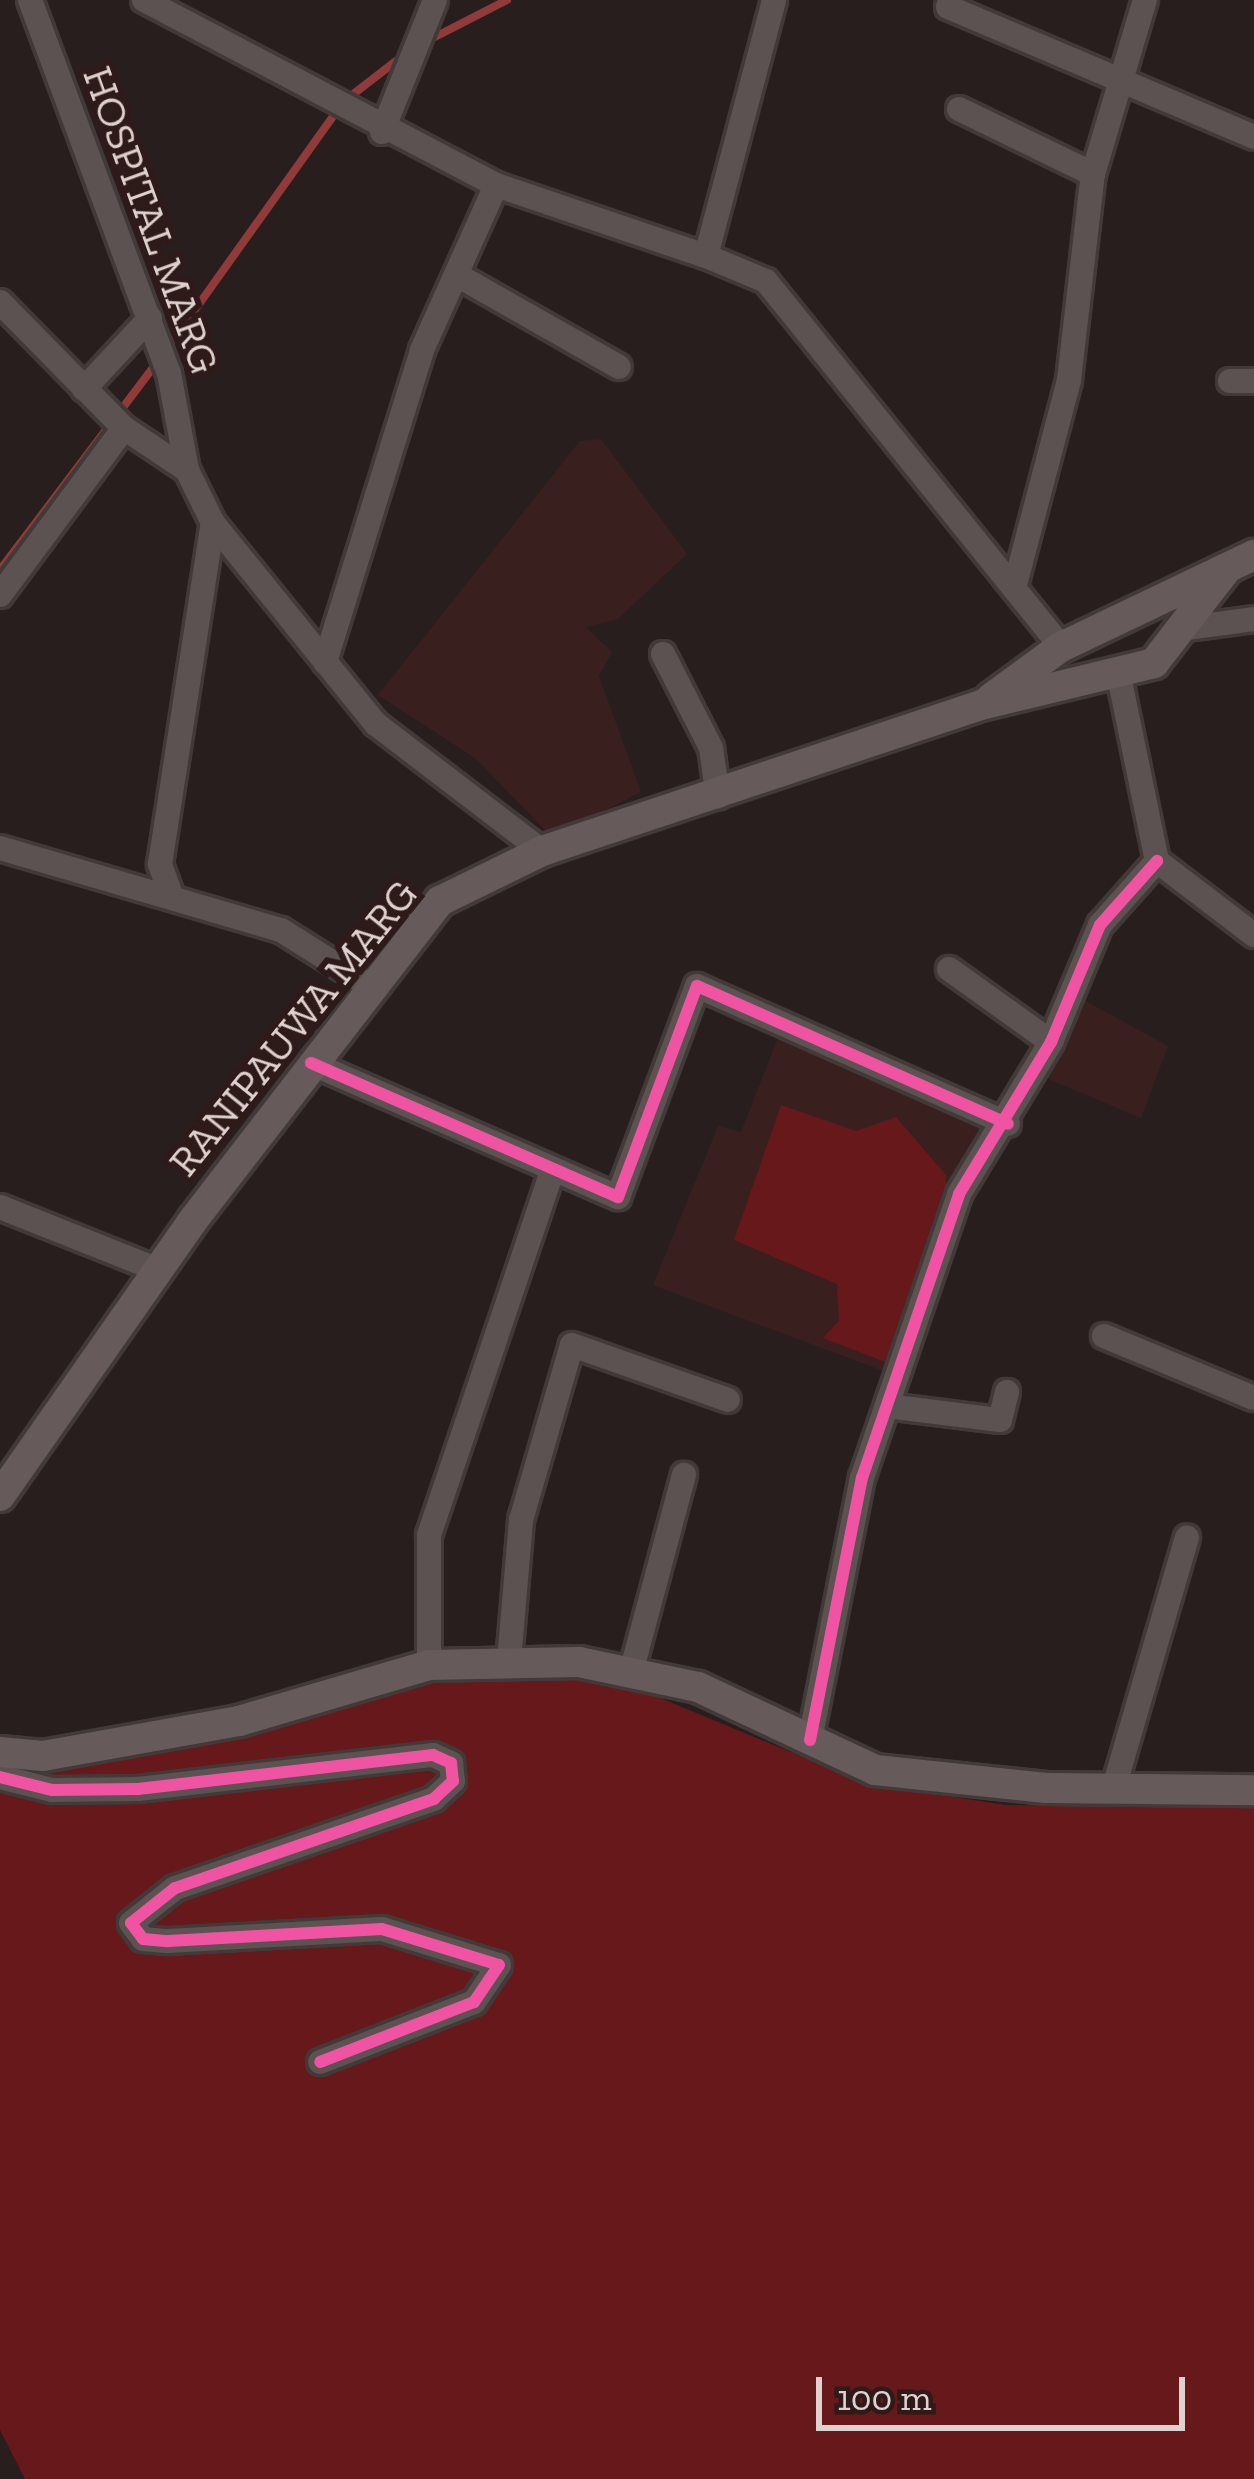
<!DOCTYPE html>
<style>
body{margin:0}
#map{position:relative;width:1254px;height:2479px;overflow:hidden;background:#291e1e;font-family:"Zilla Slab",serif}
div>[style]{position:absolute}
.built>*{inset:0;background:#39201e}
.green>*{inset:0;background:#67181b}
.stream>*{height:8px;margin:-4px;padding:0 4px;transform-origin:4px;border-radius:4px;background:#903b39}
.roads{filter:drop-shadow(3px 0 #423939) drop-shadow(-3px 0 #423939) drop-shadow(0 3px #423939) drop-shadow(0 -3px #423939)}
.minor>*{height:24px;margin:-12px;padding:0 12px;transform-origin:12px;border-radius:12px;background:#5b5251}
.major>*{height:30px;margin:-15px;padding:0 15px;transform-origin:15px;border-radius:15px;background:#675a5a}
.cycleway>*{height:12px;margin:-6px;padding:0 6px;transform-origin:6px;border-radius:6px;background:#f153a3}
span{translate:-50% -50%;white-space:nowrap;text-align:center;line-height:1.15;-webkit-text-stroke:12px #2e1a19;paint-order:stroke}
.street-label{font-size:42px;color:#dfd1cf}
.scale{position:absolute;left:816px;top:2377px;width:369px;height:54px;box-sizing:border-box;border:6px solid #dfd1cf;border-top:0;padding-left:15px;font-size:36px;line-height:42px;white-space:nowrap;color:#dfd1cf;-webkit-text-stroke:9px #2e1a19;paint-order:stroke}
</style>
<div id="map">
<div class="built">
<div style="clip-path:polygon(601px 439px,687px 554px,618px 619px,586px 627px,612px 652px,599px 676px,641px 792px,552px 837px,475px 758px,378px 695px,580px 441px)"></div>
<div style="clip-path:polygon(1082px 999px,1168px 1046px,1141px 1118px,1044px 1077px)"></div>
<div style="clip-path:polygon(782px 1028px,998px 1124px,889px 1373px,653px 1285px,718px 1126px,741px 1132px)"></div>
</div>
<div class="green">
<div style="clip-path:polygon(781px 1105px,856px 1131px,896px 1117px,946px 1175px,946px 1207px,888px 1363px,823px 1338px,839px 1321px,837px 1284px,734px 1240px)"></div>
<div style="clip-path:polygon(595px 1671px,868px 1784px,1006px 1805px,1254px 1807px,1254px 2479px,25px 2479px,0 2430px,0 1763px,423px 1672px)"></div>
</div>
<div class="stream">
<div style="left:427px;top:41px;width:90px;rotate:-27.1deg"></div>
<div style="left:167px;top:349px;width:303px;rotate:-54.5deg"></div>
<div style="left:343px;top:102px;width:83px;rotate:-37.7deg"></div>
<div style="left:0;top:570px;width:262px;rotate:-52.9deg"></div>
</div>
<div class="roads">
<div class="minor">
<div style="left:30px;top:0;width:398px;rotate:69.6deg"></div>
<div style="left:169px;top:373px;width:99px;rotate:79.5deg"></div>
<div style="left:144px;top:0;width:398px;rotate:27.7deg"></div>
<div style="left:496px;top:185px;width:222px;rotate:18.7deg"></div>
<div style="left:706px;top:256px;width:265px;rotate:-75.1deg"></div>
<div style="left:948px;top:7px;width:332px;rotate:23deg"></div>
<div style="left:959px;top:109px;width:149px;rotate:25.9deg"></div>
<div style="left:382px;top:132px;width:142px;rotate:-68.1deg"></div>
<div style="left:706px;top:256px;width:65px;rotate:22.6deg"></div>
<div style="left:766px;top:281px;width:470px;rotate:51.1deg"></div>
<div style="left:457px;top:275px;width:186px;rotate:29.6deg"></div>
<div style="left:0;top:302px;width:177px;rotate:45.5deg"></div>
<div style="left:124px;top:428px;width:76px;rotate:33.7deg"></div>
<div style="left:187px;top:470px;width:59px;rotate:63.9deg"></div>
<div style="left:213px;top:523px;width:259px;rotate:51deg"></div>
<div style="left:376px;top:724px;width:209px;rotate:37.4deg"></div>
<div style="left:1230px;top:381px;width:24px"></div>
<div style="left:84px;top:389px;width:97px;rotate:-47.1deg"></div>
<div style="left:1016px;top:581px;width:208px;rotate:-75.2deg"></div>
<div style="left:1069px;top:380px;width:207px;rotate:-83.4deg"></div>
<div style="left:1093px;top:174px;width:182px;rotate:-73.4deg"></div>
<div style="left:0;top:595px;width:208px;rotate:-53.4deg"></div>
<div style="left:1187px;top:628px;width:68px;rotate:-7.7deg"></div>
<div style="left:663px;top:654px;width:106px;rotate:62.9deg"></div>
<div style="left:711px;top:748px;width:49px;rotate:81.9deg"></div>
<div style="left:325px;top:662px;width:327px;rotate:-72.7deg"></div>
<div style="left:422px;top:350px;width:181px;rotate:-65.8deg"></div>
<div style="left:1119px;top:676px;width:189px;rotate:78.4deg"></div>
<div style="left:1157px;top:861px;width:122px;rotate:37.3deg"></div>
<div style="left:0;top:848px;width:293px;rotate:16.3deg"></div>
<div style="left:281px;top:930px;width:105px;rotate:32.2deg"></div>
<div style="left:170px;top:892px;width:30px;rotate:-110deg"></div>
<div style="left:160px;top:864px;width:345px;rotate:-81.2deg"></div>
<div style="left:949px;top:969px;width:125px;rotate:35.6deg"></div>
<div style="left:311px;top:1063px;width:335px;rotate:23.6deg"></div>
<div style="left:618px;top:1197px;width:225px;rotate:-69.5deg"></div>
<div style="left:697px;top:986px;width:340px;rotate:23.9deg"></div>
<div style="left:0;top:1207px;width:170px;rotate:21.7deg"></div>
<div style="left:1104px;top:1336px;width:162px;rotate:22.5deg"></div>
<div style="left:887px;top:1406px;width:114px;rotate:7.1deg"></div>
<div style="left:1000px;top:1420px;width:29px;rotate:-76deg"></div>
<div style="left:509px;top:1661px;width:142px;rotate:-85.1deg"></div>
<div style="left:521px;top:1520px;width:182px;rotate:-73.8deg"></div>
<div style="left:572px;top:1345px;width:165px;rotate:19.4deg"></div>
<div style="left:429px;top:1665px;width:130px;rotate:-90deg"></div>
<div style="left:429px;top:1535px;width:383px;rotate:-71.3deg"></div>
<div style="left:633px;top:1665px;width:197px;rotate:-75deg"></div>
<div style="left:810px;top:1740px;width:267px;rotate:-78.8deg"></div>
<div style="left:862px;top:1478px;width:300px;rotate:-71.1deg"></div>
<div style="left:959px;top:1194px;width:178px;rotate:-58.8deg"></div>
<div style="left:1051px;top:1042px;width:127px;rotate:-67.3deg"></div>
<div style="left:1100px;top:925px;width:86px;rotate:-48.3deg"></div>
<div style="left:0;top:1777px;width:54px;rotate:14deg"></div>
<div style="left:52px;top:1790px;width:86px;rotate:-0.7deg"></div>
<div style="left:138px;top:1789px;width:297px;rotate:-6.6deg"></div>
<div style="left:433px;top:1755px;width:20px;rotate:24deg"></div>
<div style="left:451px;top:1763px;width:18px;rotate:84deg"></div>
<div style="left:453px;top:1781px;width:26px;rotate:137deg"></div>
<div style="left:434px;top:1799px;width:274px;rotate:161deg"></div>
<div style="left:175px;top:1888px;width:56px;rotate:141.5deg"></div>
<div style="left:131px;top:1923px;width:20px;rotate:53deg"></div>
<div style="left:143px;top:1939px;width:25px;rotate:5deg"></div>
<div style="left:168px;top:1941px;width:214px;rotate:-3.2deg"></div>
<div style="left:382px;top:1929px;width:122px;rotate:17.1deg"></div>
<div style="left:499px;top:1965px;width:45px;rotate:124deg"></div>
<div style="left:474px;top:2002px;width:165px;rotate:158.7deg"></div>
<div style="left:1114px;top:1787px;width:260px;rotate:-73.7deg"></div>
</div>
<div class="major">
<div style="left:991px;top:698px;width:87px;rotate:-36.1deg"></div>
<div style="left:1061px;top:647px;width:214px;rotate:-25.5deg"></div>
<div style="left:0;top:1496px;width:338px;rotate:-55deg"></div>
<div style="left:194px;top:1219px;width:402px;rotate:-52.3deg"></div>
<div style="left:440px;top:901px;width:114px;rotate:-26.1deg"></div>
<div style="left:542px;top:851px;width:463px;rotate:-18.4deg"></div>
<div style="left:981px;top:705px;width:178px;rotate:-13.6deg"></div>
<div style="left:1154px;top:663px;width:118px;rotate:-52.3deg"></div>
<div style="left:0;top:1752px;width:43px;rotate:5.3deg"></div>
<div style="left:43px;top:1756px;width:199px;rotate:-10.1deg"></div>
<div style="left:239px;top:1721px;width:198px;rotate:-16.4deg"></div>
<div style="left:429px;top:1665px;width:150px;rotate:-1.1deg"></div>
<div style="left:579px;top:1662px;width:122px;rotate:11.9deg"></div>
<div style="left:698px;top:1687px;width:195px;rotate:25.1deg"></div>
<div style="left:875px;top:1770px;width:172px;rotate:6deg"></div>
<div style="left:1046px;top:1788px;width:208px;rotate:0.6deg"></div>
</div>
</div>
<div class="cycleway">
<div style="left:311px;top:1063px;width:335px;rotate:23.6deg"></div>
<div style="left:618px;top:1197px;width:225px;rotate:-69.5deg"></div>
<div style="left:697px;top:986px;width:340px;rotate:23.9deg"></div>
<div style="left:810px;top:1740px;width:267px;rotate:-78.8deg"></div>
<div style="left:862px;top:1478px;width:300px;rotate:-71.1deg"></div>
<div style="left:959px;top:1194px;width:178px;rotate:-58.8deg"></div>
<div style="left:1051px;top:1042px;width:127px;rotate:-67.3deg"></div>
<div style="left:1100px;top:925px;width:86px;rotate:-48.3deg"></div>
<div style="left:0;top:1777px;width:54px;rotate:14deg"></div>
<div style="left:52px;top:1790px;width:86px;rotate:-0.7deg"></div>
<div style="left:138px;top:1789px;width:297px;rotate:-6.6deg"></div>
<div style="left:433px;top:1755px;width:20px;rotate:24deg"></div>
<div style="left:451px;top:1763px;width:18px;rotate:84deg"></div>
<div style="left:453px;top:1781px;width:26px;rotate:137deg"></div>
<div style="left:434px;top:1799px;width:274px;rotate:161deg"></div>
<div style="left:175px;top:1888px;width:56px;rotate:141.5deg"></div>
<div style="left:131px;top:1923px;width:20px;rotate:53deg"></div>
<div style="left:143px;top:1939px;width:25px;rotate:5deg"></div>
<div style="left:168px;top:1941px;width:214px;rotate:-3.2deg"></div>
<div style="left:382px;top:1929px;width:122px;rotate:17.1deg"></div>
<div style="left:499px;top:1965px;width:45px;rotate:124deg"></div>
<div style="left:474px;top:2002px;width:165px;rotate:158.7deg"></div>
</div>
<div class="street-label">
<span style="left:151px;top:220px;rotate:70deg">HOSPITAL MARG</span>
<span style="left:293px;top:1028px;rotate:-51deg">RANIPAUWA MARG</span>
</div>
<div class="scale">100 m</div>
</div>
